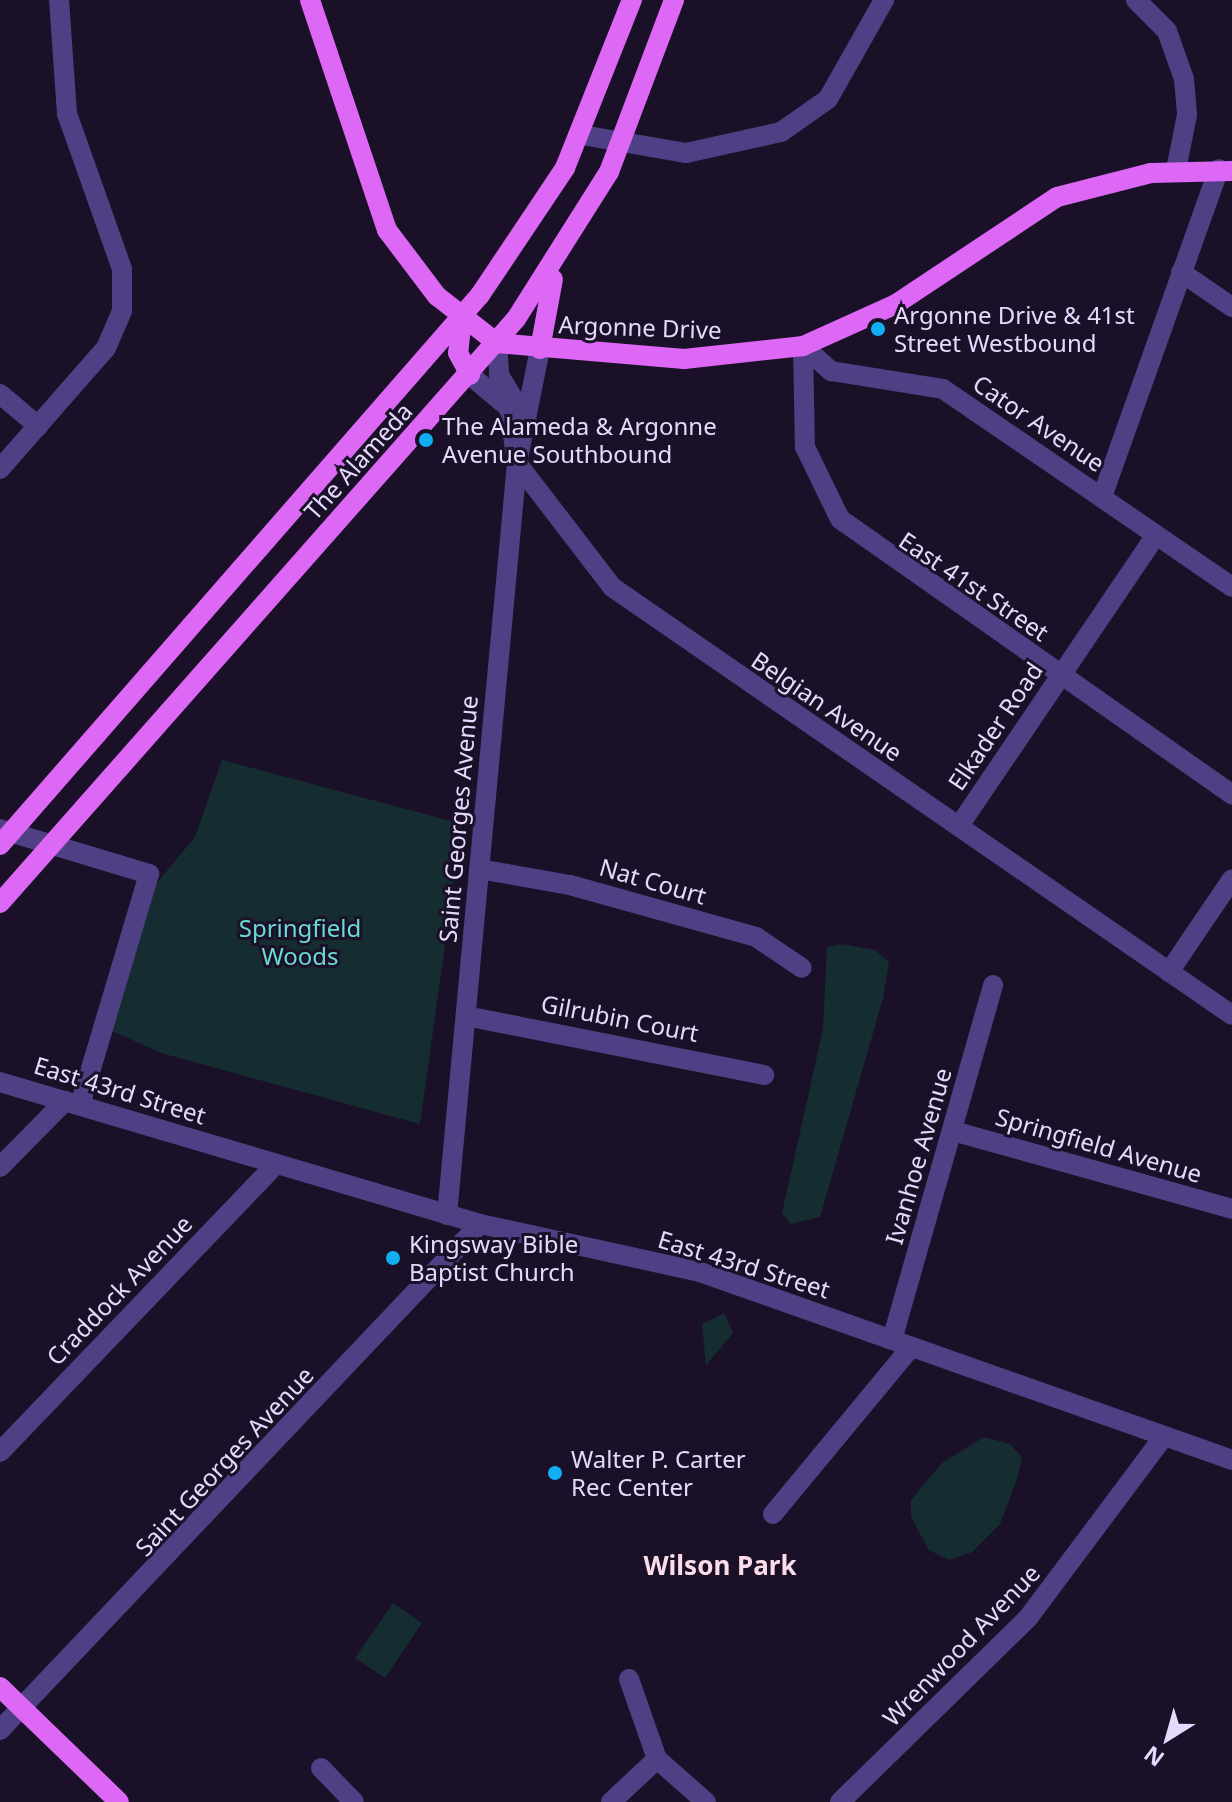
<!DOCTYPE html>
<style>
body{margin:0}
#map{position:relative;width:1232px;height:1802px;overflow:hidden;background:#1a1128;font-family:"Noto Sans",sans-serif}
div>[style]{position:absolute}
.green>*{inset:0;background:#152d31}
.minor>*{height:20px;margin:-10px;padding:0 10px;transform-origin:10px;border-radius:10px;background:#4f3f84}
.major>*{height:20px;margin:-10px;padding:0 10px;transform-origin:10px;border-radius:10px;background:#dd68f6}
.dots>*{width:22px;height:22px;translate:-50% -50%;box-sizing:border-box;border:4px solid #1a1128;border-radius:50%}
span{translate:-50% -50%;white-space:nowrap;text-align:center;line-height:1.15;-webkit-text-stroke:6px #1a1128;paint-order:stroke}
.poi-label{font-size:24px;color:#e5dafd}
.left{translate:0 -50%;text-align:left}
.street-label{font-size:24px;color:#e5dafd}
.park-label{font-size:24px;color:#69dad4}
.neighbourhood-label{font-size:26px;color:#fddcea;font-weight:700}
.north{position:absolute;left:1128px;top:1698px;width:80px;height:80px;-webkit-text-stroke:6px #1a1128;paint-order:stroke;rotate:217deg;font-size:22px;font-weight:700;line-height:32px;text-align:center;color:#e5dafd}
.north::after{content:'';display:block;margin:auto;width:28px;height:36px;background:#e5dafd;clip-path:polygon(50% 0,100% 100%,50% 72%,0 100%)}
</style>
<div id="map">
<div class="green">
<div style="clip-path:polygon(222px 760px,462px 824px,420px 1124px,161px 1053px,108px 1029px,155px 885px,195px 837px)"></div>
<div style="clip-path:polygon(842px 944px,875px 950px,889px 962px,883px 998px,820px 1217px,791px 1224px,782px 1213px,823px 1029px,827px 947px)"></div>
<div style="clip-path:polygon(724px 1313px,733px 1333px,706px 1365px,702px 1324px)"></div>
<div style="clip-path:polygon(984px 1437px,1010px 1444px,1022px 1457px,1017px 1479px,1000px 1524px,972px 1552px,949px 1560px,929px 1550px,911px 1517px,911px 1500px,942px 1463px)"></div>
<div style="clip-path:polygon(393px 1603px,422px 1623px,385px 1678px,355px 1658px)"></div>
</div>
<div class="minor">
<div style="left:1136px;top:0;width:44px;rotate:45deg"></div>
<div style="left:1167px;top:31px;width:51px;rotate:70.5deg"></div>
<div style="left:1184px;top:79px;width:36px;rotate:85deg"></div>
<div style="left:1187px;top:115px;width:56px;rotate:101.3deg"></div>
<div style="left:582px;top:135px;width:106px;rotate:9.8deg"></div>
<div style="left:686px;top:153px;width:97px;rotate:-12.5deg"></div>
<div style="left:781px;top:132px;width:57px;rotate:-35.1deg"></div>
<div style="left:828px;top:99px;width:114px;rotate:-60.5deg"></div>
<div style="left:1181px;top:272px;width:62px;rotate:34.5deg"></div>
<div style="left:497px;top:343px;width:32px;rotate:86deg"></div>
<div style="left:499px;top:375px;width:54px;rotate:58.7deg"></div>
<div style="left:803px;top:346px;width:101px;rotate:88.9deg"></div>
<div style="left:805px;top:447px;width:80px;rotate:64.1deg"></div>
<div style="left:840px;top:519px;width:479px;rotate:35.1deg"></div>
<div style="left:803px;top:346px;width:38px;rotate:42deg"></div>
<div style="left:831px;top:371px;width:113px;rotate:9.1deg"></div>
<div style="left:943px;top:389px;width:350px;rotate:34.4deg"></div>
<div style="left:470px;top:375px;width:51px;rotate:40.2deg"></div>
<div style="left:509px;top:408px;width:56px;rotate:81.7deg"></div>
<div style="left:517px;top:463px;width:156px;rotate:52.5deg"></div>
<div style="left:612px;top:587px;width:753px;rotate:34.62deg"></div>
<div style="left:0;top:394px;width:50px;rotate:40.1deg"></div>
<div style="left:0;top:469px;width:161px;rotate:-48.8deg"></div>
<div style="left:106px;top:348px;width:40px;rotate:-66.6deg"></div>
<div style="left:122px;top:311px;width:42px;rotate:-90deg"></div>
<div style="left:122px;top:269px;width:164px;rotate:-109.5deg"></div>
<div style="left:67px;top:114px;width:114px;rotate:-94deg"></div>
<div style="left:1102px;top:497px;width:348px;rotate:-70.4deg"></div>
<div style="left:959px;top:826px;width:351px;rotate:-55.9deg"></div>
<div style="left:0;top:829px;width:156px;rotate:16.8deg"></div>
<div style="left:149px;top:874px;width:241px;rotate:106.6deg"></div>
<div style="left:479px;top:869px;width:92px;rotate:10deg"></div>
<div style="left:570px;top:885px;width:193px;rotate:15.6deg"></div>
<div style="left:756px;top:937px;width:55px;rotate:34deg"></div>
<div style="left:1169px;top:972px;width:112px;rotate:-55.9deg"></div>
<div style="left:466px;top:1016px;width:304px;rotate:11.2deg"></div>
<div style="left:0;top:1082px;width:501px;rotate:16.48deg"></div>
<div style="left:480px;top:1224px;width:225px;rotate:12.3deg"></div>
<div style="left:700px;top:1272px;width:564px;rotate:19.46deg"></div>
<div style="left:953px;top:1131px;width:290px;rotate:15.6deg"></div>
<div style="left:0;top:1167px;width:93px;rotate:-45.4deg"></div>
<div style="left:447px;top:1215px;width:755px;rotate:-84.68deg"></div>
<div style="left:517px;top:463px;width:116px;rotate:-78.6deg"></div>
<div style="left:892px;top:1340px;width:369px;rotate:-74.1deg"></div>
<div style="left:0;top:1452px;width:399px;rotate:-46.2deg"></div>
<div style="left:773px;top:1514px;width:217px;rotate:-50.4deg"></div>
<div style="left:629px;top:1679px;width:85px;rotate:70.7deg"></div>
<div style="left:657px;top:1759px;width:65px;rotate:41.3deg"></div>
<div style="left:0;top:1730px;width:697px;rotate:-46.51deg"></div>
<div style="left:321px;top:1768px;width:47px;rotate:45.9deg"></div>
<div style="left:611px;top:1802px;width:63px;rotate:-43.1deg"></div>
<div style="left:840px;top:1802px;width:263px;rotate:-44.4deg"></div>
<div style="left:1028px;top:1618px;width:227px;rotate:-53.2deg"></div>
</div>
<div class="major">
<div style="left:310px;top:0;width:243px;rotate:71.5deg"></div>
<div style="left:387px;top:230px;width:83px;rotate:52.9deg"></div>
<div style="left:437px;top:296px;width:76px;rotate:38.1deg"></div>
<div style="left:497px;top:343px;width:188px;rotate:4.9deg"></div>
<div style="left:684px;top:359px;width:120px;rotate:-6.2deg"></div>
<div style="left:803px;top:346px;width:102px;rotate:-24.3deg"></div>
<div style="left:896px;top:304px;width:193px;rotate:-33.6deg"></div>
<div style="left:1057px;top:197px;width:97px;rotate:-14.3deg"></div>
<div style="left:1151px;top:173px;width:81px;rotate:-1.4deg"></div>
<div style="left:462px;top:317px;width:36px;rotate:96deg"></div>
<div style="left:458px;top:353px;width:25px;rotate:61deg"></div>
<div style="left:540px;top:349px;width:71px;rotate:-79.5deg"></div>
<div style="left:0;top:845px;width:730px;rotate:-48.89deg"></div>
<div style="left:480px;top:295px;width:153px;rotate:-56.2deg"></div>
<div style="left:565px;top:168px;width:181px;rotate:-68.3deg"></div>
<div style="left:0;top:903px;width:779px;rotate:-48.54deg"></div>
<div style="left:516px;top:319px;width:174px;rotate:-57.7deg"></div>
<div style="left:609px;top:172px;width:184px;rotate:-69.3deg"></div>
<div style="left:0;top:1687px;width:165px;rotate:44deg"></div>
</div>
<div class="dots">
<div style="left:878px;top:329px;background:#11aff2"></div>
<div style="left:426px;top:440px;background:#11aff2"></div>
<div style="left:393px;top:1258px;background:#11aff2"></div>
<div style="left:555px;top:1473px;background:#11aff2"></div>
</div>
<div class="poi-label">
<span class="left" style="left:894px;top:329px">Argonne Drive &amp; 41st<br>Street Westbound</span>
<span class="left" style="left:442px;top:440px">The Alameda &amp; Argonne<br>Avenue Southbound</span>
<span class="left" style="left:409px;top:1258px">Kingsway Bible<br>Baptist Church</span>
<span class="left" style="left:571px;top:1473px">Walter P. Carter<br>Rec Center</span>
</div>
<div class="street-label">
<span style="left:640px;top:327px;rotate:2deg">Argonne Drive</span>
<span style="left:1039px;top:423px;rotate:34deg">Cator Avenue</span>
<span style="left:358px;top:461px;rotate:-48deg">The Alameda</span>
<span style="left:974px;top:586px;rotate:34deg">East 41st Street</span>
<span style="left:827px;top:706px;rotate:34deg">Belgian Avenue</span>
<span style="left:995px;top:726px;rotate:-56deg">Elkader Road</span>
<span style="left:458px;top:819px;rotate:-85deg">Saint Georges Avenue</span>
<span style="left:653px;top:881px;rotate:16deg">Nat Court</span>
<span style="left:620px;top:1018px;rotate:11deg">Gilrubin Court</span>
<span style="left:120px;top:1090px;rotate:17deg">East 43rd Street</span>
<span style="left:1099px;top:1145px;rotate:16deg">Springfield Avenue</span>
<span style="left:918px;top:1156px;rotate:-74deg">Ivanhoe Avenue</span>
<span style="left:744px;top:1264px;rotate:17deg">East 43rd Street</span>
<span style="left:119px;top:1290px;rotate:-46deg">Craddock Avenue</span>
<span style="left:224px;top:1461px;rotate:-47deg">Saint Georges Avenue</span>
<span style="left:961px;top:1645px;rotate:-46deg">Wrenwood Avenue</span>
</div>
<div class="park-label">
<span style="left:300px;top:942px">Springfield<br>Woods</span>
</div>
<div class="neighbourhood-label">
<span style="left:720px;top:1566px">Wilson Park</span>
</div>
<div class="north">N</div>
</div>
